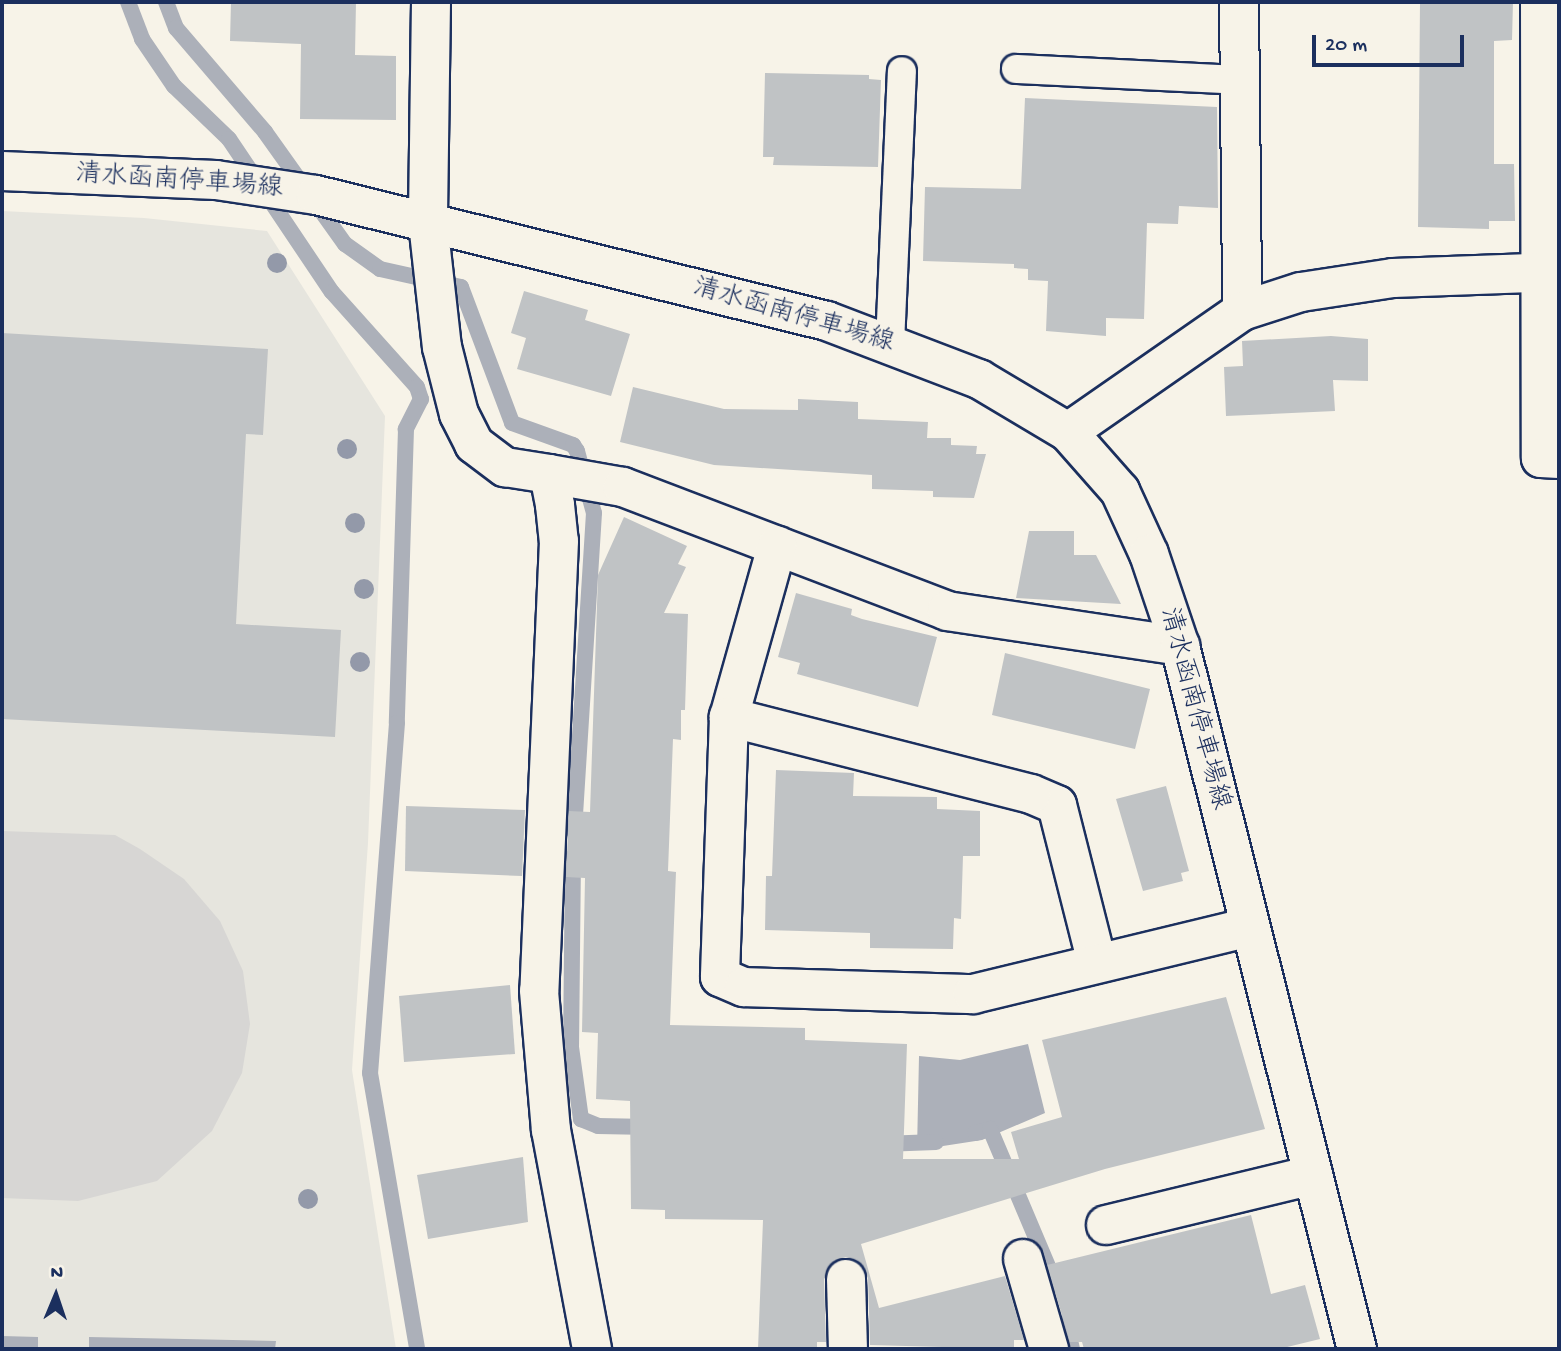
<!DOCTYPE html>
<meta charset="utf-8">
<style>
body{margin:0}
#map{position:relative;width:1561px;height:1351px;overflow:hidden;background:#f7f3e8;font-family:"Gochi Hand","Klee One",sans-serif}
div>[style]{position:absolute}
.built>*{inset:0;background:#e6e5de}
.green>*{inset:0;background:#d7d6d4}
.water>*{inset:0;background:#acb0b9}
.stream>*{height:16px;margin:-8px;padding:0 8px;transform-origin:8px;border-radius:8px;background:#acb0b9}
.building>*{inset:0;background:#c0c3c5}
.roads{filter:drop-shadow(2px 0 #1b2f5e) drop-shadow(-2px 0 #1b2f5e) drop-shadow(0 2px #1b2f5e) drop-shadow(0 -2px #1b2f5e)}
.service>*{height:28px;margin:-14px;padding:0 14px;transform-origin:14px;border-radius:14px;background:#f7f3e8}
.minor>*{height:38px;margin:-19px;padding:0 19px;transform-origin:19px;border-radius:19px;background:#f7f3e8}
.secondary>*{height:38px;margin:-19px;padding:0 19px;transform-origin:19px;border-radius:19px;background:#f7f3e8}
.trees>*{width:20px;height:20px;margin:-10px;border-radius:50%;background:#9399a9}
span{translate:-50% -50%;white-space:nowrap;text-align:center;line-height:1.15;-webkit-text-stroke:5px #f7f3e8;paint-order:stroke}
.street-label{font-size:26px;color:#1b2f5e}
.frame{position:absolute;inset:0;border:4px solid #1b2f5e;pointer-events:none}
.north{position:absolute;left:21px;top:1260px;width:70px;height:70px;-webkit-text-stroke:5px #f7f3e8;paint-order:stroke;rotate:2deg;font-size:19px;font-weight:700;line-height:28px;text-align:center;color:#1b2f5e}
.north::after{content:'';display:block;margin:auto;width:24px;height:32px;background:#1b2f5e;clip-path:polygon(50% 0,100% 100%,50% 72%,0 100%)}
.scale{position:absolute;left:1312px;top:35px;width:152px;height:32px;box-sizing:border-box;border:4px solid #1b2f5e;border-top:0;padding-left:9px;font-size:21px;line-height:24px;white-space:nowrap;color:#1b2f5e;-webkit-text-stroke:5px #f7f3e8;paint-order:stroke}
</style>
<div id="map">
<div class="built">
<div style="clip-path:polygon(2px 211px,144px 218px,267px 231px,385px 416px,368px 843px,352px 1070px,396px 1349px,2px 1349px)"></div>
</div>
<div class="green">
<div style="clip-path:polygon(2px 831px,115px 835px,140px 849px,184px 879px,220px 921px,243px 971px,250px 1024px,242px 1073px,212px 1131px,157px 1181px,78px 1201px,2px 1198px)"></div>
</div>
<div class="water">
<div style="clip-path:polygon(1028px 1044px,1045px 1113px,982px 1140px,917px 1150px,919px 1056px,960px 1060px)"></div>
<div style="clip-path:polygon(2px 1336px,38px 1337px,38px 1349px,2px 1349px)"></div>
<div style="clip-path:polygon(89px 1337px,276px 1341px,275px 1349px,89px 1349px)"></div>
</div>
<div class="stream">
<div style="left:128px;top:2px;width:40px;rotate:69deg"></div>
<div style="left:142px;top:39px;width:57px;rotate:55.8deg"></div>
<div style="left:174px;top:86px;width:76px;rotate:43.9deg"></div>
<div style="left:229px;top:139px;width:184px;rotate:56.1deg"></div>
<div style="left:332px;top:292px;width:127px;rotate:48.2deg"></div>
<div style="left:417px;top:387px;width:13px;rotate:72deg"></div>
<div style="left:421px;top:399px;width:34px;rotate:117deg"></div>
<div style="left:406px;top:429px;width:294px;rotate:91.8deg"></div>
<div style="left:397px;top:723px;width:351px;rotate:94.4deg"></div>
<div style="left:370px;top:1073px;width:280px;rotate:80.3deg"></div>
<div style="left:166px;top:2px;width:28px;rotate:69deg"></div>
<div style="left:176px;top:28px;width:137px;rotate:49.4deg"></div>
<div style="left:265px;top:132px;width:138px;rotate:54.5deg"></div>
<div style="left:345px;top:244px;width:43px;rotate:35.5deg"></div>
<div style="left:380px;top:269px;width:83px;rotate:12.5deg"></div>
<div style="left:461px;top:287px;width:145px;rotate:69.4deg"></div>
<div style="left:512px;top:423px;width:65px;rotate:19.8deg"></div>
<div style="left:573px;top:445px;width:7px;rotate:56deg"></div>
<div style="left:577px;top:451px;width:64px;rotate:74.7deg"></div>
<div style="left:594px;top:513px;width:319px;rotate:93.6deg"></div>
<div style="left:573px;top:857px;width:190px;rotate:90.6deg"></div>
<div style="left:571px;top:1047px;width:73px;rotate:82.1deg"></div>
<div style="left:581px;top:1119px;width:18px;rotate:22deg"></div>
<div style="left:598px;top:1126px;width:52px;rotate:1.1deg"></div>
<div style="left:975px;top:1133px;width:16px;rotate:-15deg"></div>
<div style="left:990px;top:1129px;width:169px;rotate:67.1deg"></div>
<div style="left:882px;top:1144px;width:54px;rotate:-2.1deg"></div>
<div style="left:1066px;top:1323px;width:27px;rotate:77deg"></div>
</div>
<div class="building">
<div style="clip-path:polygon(231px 2px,356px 2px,355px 55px,396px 56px,396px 120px,300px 119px,301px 44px,230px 41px)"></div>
<div style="clip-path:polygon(1420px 2px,1513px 2px,1512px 40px,1494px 41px,1494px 164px,1514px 164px,1515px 221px,1489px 221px,1489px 229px,1418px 227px)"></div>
<div style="clip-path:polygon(765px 73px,869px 75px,869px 79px,881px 80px,878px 167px,773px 165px,774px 157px,763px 157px)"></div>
<div style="clip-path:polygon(1025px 98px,1217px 107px,1218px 208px,1179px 206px,1178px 224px,1147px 223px,1144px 319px,1106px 318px,1106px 336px,1046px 331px,1048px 281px,1028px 280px,1028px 269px,1014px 268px,1014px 264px,923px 261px,925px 187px,1021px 189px)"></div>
<div style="clip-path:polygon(524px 291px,588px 310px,585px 320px,630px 334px,611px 396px,517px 369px,526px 338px,511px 333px)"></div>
<div style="clip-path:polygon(2px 333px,268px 349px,263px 435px,246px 434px,236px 624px,341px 630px,335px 737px,2px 719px)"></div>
<div style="clip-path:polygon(1331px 336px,1368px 339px,1368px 381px,1333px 380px,1335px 411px,1226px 416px,1224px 367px,1243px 366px,1242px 341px)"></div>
<div style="clip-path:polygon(633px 387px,724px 409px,798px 410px,798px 399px,858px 402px,858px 419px,928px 422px,927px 438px,951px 438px,951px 445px,977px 446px,976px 454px,986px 454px,974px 498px,933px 497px,933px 491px,872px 489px,872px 475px,714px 465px,620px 442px)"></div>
<div style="clip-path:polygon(624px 517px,687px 546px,678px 564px,686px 567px,664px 613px,688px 614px,685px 710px,681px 710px,681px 740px,673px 739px,668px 871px,676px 872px,670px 1025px,805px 1028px,805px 1040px,907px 1044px,903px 1159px,1019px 1159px,1011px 1132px,1062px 1117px,1042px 1040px,1226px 997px,1265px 1129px,1105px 1169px,861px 1244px,879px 1308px,1005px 1276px,1024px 1340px,1014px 1340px,1014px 1349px,870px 1345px,868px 1278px,857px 1260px,846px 1257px,834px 1261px,824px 1279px,826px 1342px,817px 1342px,817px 1349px,758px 1349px,763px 1220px,665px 1219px,665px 1210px,631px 1209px,630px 1101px,596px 1099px,598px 1033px,582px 1032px,585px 878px,566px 877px,569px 811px,590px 812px,598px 575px)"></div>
<div style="clip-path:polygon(1029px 531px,1074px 531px,1074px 555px,1096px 555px,1121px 604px,1016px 598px)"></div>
<div style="clip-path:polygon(796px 593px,852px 609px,851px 615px,862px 619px,937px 637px,918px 707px,797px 674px,800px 663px,778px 657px)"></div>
<div style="clip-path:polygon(1005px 653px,1150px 689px,1135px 749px,992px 715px)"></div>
<div style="clip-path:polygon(776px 770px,854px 773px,853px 796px,937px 797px,937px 809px,980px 811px,980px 856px,963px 856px,961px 919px,954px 918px,953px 949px,870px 948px,870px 933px,765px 930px,766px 876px,772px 876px)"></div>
<div style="clip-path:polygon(1166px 786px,1189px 871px,1181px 873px,1183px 881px,1143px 891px,1116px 799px)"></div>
<div style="clip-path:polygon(406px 806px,525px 810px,522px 876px,405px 871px)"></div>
<div style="clip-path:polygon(510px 985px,515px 1054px,404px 1062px,399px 996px)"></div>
<div style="clip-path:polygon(523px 1157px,528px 1222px,428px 1239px,417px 1175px)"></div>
<div style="clip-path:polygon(1251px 1215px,1271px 1294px,1305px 1285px,1320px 1339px,1279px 1349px,1084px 1349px,1082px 1342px,1070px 1342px,1047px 1265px)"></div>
</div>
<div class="roads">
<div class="service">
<div style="left:1016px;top:69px;width:224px;rotate:2.8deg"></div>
<div style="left:890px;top:344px;width:273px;rotate:-87.5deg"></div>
</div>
<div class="minor">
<div style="left:431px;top:2px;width:221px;rotate:90.8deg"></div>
<div style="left:428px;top:223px;width:125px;rotate:83.6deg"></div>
<div style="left:442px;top:347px;width:69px;rotate:75.8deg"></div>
<div style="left:459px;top:414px;width:34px;rotate:63deg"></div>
<div style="left:474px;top:444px;width:39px;rotate:37deg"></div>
<div style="left:505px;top:467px;width:45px;rotate:9deg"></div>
<div style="left:549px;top:474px;width:32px;rotate:79deg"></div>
<div style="left:555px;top:505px;width:36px;rotate:84deg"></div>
<div style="left:559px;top:541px;width:450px;rotate:92.5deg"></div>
<div style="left:539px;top:991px;width:140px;rotate:85.1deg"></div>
<div style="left:551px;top:1130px;width:223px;rotate:79.4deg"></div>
<div style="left:1239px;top:2px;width:309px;rotate:89.4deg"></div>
<div style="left:1540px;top:2px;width:456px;rotate:89.9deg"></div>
<div style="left:1541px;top:458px;width:18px;rotate:3deg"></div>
<div style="left:1068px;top:432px;width:212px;rotate:-34.8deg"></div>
<div style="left:1242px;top:311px;width:62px;rotate:-17.9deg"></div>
<div style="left:1301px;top:292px;width:93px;rotate:-8.7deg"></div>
<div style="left:1393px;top:278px;width:166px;rotate:-2.1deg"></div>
<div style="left:549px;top:474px;width:75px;rotate:10deg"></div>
<div style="left:623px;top:487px;width:347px;rotate:20.9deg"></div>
<div style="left:947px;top:611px;width:236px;rotate:8.5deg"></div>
<div style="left:729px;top:717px;width:178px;rotate:-74.3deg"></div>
<div style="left:1097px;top:963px;width:163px;rotate:-104.2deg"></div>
<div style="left:1057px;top:805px;width:28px;rotate:-157deg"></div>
<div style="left:1031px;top:794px;width:312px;rotate:-165.7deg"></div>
<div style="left:729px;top:717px;width:260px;rotate:92deg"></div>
<div style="left:720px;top:977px;width:26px;rotate:23deg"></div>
<div style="left:744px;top:987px;width:229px;rotate:1.8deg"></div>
<div style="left:973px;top:994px;width:285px;rotate:-13.6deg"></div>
<div style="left:1106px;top:1225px;width:213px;rotate:-13.6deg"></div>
<div style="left:1023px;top:1259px;width:94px;rotate:73.9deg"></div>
<div style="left:846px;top:1279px;width:70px;rotate:88.4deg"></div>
</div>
<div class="secondary">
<div style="left:2px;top:171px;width:214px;rotate:2.4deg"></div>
<div style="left:216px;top:180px;width:101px;rotate:8.5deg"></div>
<div style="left:316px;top:195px;width:526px;rotate:13.85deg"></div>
<div style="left:827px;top:321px;width:163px;rotate:20.9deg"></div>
<div style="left:979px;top:379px;width:104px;rotate:30.8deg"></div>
<div style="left:1068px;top:432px;width:79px;rotate:48.6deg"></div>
<div style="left:1120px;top:491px;width:69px;rotate:65.3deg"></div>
<div style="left:1149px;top:554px;width:97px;rotate:71.4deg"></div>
<div style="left:1180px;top:646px;width:725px;rotate:75.87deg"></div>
</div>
</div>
<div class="trees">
<div style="left:277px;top:263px"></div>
<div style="left:347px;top:449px"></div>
<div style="left:355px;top:523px"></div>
<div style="left:364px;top:589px"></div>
<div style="left:360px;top:662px"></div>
<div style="left:308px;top:1199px"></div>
</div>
<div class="street-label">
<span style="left:179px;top:183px;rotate:4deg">清水函南停車場線</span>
<span style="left:793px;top:317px;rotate:16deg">清水函南停車場線</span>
<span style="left:1193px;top:709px;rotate:75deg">清水函南停車場線</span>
</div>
<div class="frame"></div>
<div class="north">N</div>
<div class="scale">20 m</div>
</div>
